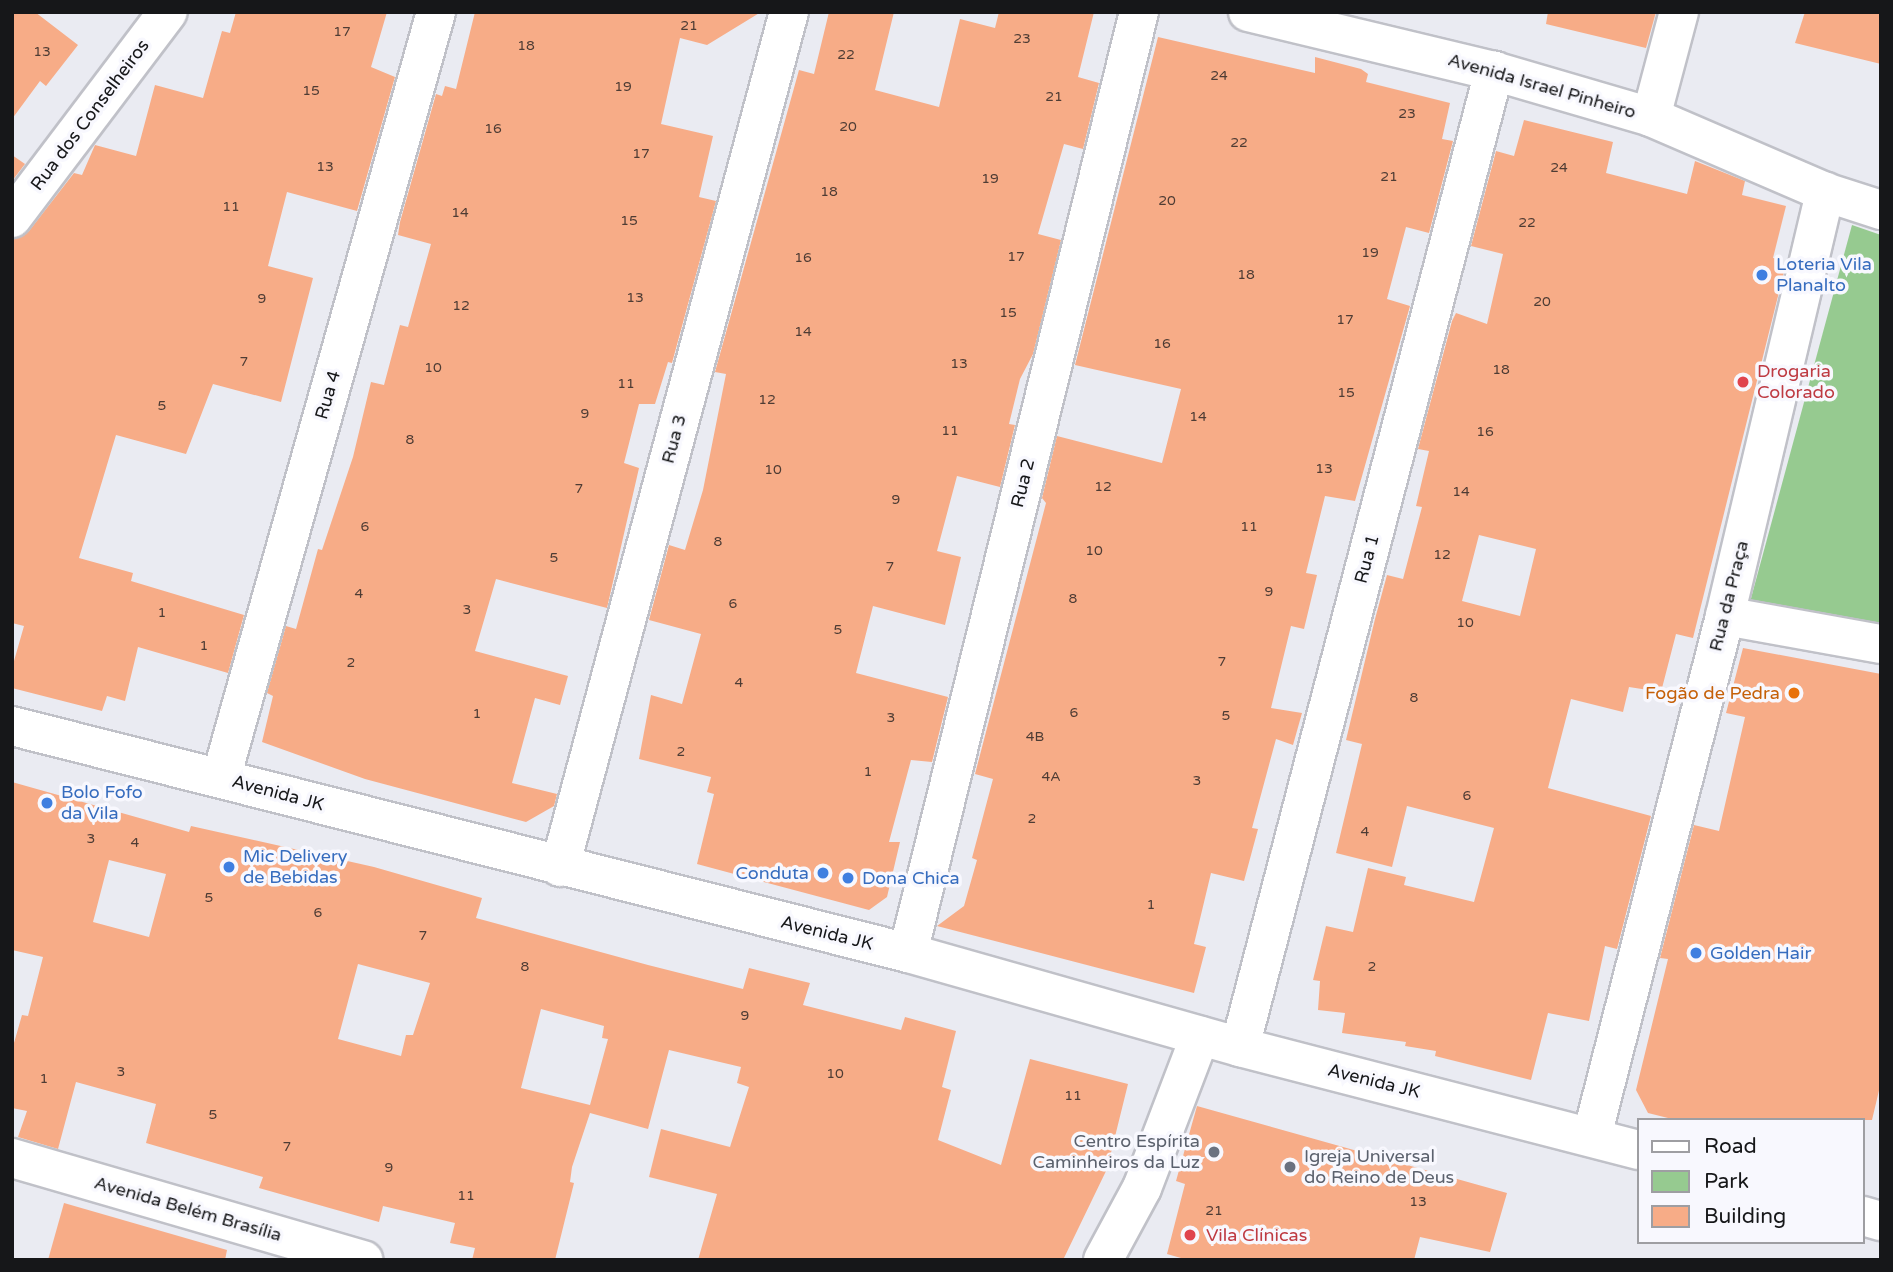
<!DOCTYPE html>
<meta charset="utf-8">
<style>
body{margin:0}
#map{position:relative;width:1893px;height:1272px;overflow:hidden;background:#eaebf2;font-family:"Varela Round",sans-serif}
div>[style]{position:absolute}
.green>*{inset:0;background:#96ca90}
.building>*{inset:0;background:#f7ac87}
.roads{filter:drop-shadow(2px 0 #c0c1c8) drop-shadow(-2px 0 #c0c1c8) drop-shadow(0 2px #c0c1c8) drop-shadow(0 -2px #c0c1c8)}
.minor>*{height:38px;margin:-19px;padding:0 19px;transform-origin:19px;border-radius:19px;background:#fff}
.dots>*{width:19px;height:19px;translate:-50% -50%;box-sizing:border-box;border:4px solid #f8f8fe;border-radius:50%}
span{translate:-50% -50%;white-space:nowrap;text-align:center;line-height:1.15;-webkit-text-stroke:7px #f8f8fe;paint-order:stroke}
.number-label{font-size:14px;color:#4e3c34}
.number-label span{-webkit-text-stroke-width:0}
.street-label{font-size:18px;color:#161719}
.shop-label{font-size:18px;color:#366cbe}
.left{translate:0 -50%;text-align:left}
.right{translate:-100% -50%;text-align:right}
.health-label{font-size:18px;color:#be3a42}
.food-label{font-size:18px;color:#c56008}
.worship-label{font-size:18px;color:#5b616d}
.frame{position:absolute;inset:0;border:14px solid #161719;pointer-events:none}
.legend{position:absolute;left:1637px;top:1118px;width:228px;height:126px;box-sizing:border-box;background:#f8f8fe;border:2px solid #9e9ea2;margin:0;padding:9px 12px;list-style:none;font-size:21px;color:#161719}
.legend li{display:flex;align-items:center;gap:14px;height:35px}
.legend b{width:35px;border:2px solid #9e9ea2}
</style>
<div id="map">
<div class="green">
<div style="clip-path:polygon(1852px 225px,1881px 235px,1881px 628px,1750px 602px)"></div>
</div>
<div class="building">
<div style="clip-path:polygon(12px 12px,35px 12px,78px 45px,46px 86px,40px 81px,12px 119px)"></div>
<div style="clip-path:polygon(236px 12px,387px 12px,371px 67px,395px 77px,357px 211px,287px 192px,268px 266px,313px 278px,281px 402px,213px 384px,186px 454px,116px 435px,79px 558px,133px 573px,131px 581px,244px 615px,228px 673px,138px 647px,125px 701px,107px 696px,102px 711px,12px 688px,12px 668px,24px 626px,12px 623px,12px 239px,29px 231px,74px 173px,82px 175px,95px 145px,136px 156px,155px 85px,203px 98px,222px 31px,230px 33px)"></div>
<div style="clip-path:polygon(475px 12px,761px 12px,707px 45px,680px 38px,661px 124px,713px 136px,699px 197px,716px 201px,672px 363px,668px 362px,655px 404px,639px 404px,624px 463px,639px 468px,607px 608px,496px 579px,475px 651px,568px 676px,560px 705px,535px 698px,512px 783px,557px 794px,554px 806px,526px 822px,365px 779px,262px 742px,273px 696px,267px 693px,286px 626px,296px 629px,318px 549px,322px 550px,353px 457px,371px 382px,384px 385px,400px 325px,408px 327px,431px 244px,398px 235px,400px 222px,436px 94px,442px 96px,445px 86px,456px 89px)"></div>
<div style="clip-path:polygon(829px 12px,894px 12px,875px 90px,939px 107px,960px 19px,995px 28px,999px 12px,1094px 12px,1078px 77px,1099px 83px,1083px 149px,1064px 144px,1038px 234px,1061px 240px,1033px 354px,1020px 379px,1009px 424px,1015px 425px,1000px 487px,957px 476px,937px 551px,961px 557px,945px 625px,873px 606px,856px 673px,948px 697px,932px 762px,911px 760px,889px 842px,900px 842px,887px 897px,869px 910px,697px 864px,714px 794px,707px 792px,711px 777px,639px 759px,651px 695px,682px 704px,701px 634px,649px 620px,669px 545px,685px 550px,703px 490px,726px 374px,715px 372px,799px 70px,814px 74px)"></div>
<div style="clip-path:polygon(1548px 12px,1656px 12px,1646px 48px,1546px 24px)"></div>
<div style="clip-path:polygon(1805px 12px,1881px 12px,1881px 64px,1795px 43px)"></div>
<div style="clip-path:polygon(1158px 37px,1315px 73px,1315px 57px,1361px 69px,1368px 74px,1366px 82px,1450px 103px,1442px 139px,1453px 141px,1429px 233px,1406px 227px,1387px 299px,1410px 306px,1355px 501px,1325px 496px,1306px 573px,1317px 575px,1304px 629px,1291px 626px,1271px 708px,1302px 713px,1293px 745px,1276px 739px,1252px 828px,1258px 829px,1244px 881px,1211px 873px,1194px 944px,1206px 947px,1194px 993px,937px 926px,964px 906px,977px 860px,972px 858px,993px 779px,975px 774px,1046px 503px,1042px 498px,1057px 436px,1162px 463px,1181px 389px,1075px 365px)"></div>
<div style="clip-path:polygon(evenodd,1524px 120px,1613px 142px,1606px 173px,1687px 194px,1695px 161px,1745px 181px,1742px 195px,1786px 206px,1773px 258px,1778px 259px,1775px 269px,1784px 272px,1693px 638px,1676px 634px,1661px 692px,1629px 687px,1623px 712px,1571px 699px,1548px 788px,1651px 816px,1617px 949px,1605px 946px,1589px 1021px,1548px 1013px,1531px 1080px,1435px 1056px,1436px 1051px,1405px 1046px,1406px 1042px,1342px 1033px,1345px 1013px,1318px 1010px,1320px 981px,1313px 980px,1326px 926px,1353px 932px,1368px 868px,1406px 877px,1404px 885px,1474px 902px,1494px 828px,1407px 806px,1392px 867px,1336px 853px,1362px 744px,1346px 740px,1375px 619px,1387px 575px,1403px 579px,1422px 507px,1416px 506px,1429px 451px,1418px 449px,1452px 321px,1456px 313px,1487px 324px,1503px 254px,1471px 246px,1496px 151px,1514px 156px,1524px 120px,1479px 535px,1536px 549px,1520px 616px,1462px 601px,1479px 535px)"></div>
<div style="clip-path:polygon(12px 155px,25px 164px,12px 181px)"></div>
<div style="clip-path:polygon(1743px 648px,1881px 674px,1881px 1082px,1872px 1120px,1676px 1120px,1648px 1113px,1636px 1090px,1668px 959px,1660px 958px,1694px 825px,1719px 831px,1745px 717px,1726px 713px)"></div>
<div style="clip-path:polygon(evenodd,12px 782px,189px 832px,191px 826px,374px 867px,482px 898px,476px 918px,648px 965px,743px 989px,749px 968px,810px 983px,803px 1005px,901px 1030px,905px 1017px,956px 1031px,942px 1087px,951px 1090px,938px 1140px,1001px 1165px,1030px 1059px,1128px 1084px,1107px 1169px,1063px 1260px,698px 1260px,717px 1194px,649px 1177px,661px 1129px,730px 1147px,749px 1087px,737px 1083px,741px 1067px,669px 1050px,648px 1129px,590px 1113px,572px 1167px,570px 1182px,574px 1183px,555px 1260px,472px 1260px,475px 1248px,450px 1243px,455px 1223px,383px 1206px,379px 1222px,259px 1188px,263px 1177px,146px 1143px,156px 1104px,76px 1082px,58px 1149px,18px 1137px,27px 1111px,12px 1108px,12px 1050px,22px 1015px,28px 1016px,43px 957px,12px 950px,12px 782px,109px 860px,166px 874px,149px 937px,93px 922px,109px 860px,12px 782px,358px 964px,430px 983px,413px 1035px,406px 1035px,401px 1056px,338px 1039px,358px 964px,12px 782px,541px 1009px,604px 1026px,602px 1038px,608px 1039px,590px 1105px,521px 1088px,541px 1009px)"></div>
<div style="clip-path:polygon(1197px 1106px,1507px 1193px,1490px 1252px,1420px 1237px,1414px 1260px,1188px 1260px,1167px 1254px,1185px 1184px,1176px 1181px)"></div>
<div style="clip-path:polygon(64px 1203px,227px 1250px,225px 1260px,48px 1260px)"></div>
</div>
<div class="roads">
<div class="minor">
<div style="left:1248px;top:12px;width:253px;rotate:13.5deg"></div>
<div style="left:1494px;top:71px;width:164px;rotate:16.3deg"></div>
<div style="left:1651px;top:117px;width:189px;rotate:23.3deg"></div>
<div style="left:1825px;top:192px;width:59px;rotate:17.8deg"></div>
<div style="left:1651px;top:117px;width:109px;rotate:-75.1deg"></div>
<div style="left:12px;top:218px;width:258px;rotate:-52.9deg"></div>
<div style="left:1725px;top:616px;width:158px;rotate:10.2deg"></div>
<div style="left:12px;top:726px;width:924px;rotate:14.22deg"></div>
<div style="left:908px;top:953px;width:345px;rotate:15.8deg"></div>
<div style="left:1240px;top:1047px;width:412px;rotate:14.5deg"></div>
<div style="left:221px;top:778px;width:796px;rotate:-74.32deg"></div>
<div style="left:560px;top:867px;width:885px;rotate:-75.01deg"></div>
<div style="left:908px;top:953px;width:969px;rotate:-76.21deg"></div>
<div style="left:1240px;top:1047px;width:1009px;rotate:-75.41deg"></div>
<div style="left:1592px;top:1136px;width:537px;rotate:-75.65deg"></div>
<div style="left:1725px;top:616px;width:436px;rotate:-76.7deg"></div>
<div style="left:12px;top:1158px;width:366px;rotate:16.2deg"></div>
<div style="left:1863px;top:1216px;width:19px;rotate:16deg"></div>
<div style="left:1103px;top:1260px;width:82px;rotate:-61.6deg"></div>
<div style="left:1142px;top:1188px;width:163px;rotate:-69.1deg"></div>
</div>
</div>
<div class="dots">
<div style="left:1762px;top:275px;background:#3f7fe0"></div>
<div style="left:1743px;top:382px;background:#e0444e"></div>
<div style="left:1794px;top:693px;background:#e8710a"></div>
<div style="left:47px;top:803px;background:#3f7fe0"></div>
<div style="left:229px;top:867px;background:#3f7fe0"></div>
<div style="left:823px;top:873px;background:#3f7fe0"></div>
<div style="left:848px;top:878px;background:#3f7fe0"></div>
<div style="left:1696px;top:953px;background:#3f7fe0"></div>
<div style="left:1214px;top:1152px;background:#6b7280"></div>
<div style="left:1290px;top:1167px;background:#6b7280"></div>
<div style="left:1190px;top:1235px;background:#e0444e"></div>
</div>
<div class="number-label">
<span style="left:689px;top:26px">21</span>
<span style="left:342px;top:32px">17</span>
<span style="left:1022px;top:39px">23</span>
<span style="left:526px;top:46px">18</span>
<span style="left:42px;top:52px">13</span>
<span style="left:846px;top:55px">22</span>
<span style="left:1219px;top:76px">24</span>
<span style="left:623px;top:87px">19</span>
<span style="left:311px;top:91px">15</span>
<span style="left:1054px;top:97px">21</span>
<span style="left:1407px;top:114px">23</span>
<span style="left:848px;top:127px">20</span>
<span style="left:493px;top:129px">16</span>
<span style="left:1239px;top:143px">22</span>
<span style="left:641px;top:154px">17</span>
<span style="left:325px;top:167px">13</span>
<span style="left:1559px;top:168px">24</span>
<span style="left:1389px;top:177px">21</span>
<span style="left:990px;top:179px">19</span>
<span style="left:829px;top:192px">18</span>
<span style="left:1167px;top:201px">20</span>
<span style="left:231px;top:207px">11</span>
<span style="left:460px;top:213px">14</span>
<span style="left:629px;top:221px">15</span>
<span style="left:1527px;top:223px">22</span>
<span style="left:1370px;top:253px">19</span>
<span style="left:1016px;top:257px">17</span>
<span style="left:803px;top:258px">16</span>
<span style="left:1246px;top:275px">18</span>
<span style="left:635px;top:298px">13</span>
<span style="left:262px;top:299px">9</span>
<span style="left:1542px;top:302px">20</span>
<span style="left:461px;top:306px">12</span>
<span style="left:1008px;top:313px">15</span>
<span style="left:1345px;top:320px">17</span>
<span style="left:803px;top:332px">14</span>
<span style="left:1162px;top:344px">16</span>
<span style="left:244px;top:362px">7</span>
<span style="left:959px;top:364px">13</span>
<span style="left:433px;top:368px">10</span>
<span style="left:1501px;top:370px">18</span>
<span style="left:626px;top:384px">11</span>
<span style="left:1346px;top:393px">15</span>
<span style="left:767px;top:400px">12</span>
<span style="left:162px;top:406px">5</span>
<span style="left:585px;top:414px">9</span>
<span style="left:1198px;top:417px">14</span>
<span style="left:950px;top:431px">11</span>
<span style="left:1485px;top:432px">16</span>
<span style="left:410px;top:440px">8</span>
<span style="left:1324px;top:469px">13</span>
<span style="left:773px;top:470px">10</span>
<span style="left:1103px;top:487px">12</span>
<span style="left:579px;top:489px">7</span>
<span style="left:1461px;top:492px">14</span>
<span style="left:896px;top:500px">9</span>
<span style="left:365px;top:527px">6</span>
<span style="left:1249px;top:527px">11</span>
<span style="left:718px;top:542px">8</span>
<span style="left:1094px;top:551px">10</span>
<span style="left:1442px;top:555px">12</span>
<span style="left:554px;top:558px">5</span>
<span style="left:890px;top:567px">7</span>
<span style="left:1269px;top:592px">9</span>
<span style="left:359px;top:594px">4</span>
<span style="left:1073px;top:599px">8</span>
<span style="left:733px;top:604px">6</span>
<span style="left:467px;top:610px">3</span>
<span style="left:162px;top:613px">1</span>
<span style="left:1465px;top:623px">10</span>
<span style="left:838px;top:630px">5</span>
<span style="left:204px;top:646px">1</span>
<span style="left:1222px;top:662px">7</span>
<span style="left:351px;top:663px">2</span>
<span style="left:739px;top:683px">4</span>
<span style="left:1414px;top:698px">8</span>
<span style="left:1074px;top:713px">6</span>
<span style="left:477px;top:714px">1</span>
<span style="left:1226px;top:716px">5</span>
<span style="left:891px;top:718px">3</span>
<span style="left:1035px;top:737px">4B</span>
<span style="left:681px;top:752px">2</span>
<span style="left:868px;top:772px">1</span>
<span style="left:1051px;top:777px">4A</span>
<span style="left:1197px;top:781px">3</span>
<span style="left:1467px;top:796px">6</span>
<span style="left:1032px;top:819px">2</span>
<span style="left:1365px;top:832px">4</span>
<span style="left:91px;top:839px">3</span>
<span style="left:135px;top:843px">4</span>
<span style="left:209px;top:898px">5</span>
<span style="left:1151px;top:905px">1</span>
<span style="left:318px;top:913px">6</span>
<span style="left:423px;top:936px">7</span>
<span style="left:525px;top:967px">8</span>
<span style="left:1372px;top:967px">2</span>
<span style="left:745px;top:1016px">9</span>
<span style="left:121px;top:1072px">3</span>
<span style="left:835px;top:1074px">10</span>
<span style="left:44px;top:1079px">1</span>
<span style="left:1073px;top:1096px">11</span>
<span style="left:213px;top:1115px">5</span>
<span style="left:287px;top:1147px">7</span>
<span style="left:389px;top:1168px">9</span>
<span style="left:466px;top:1196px">11</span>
<span style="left:1418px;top:1202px">13</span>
<span style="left:1214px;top:1211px">21</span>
</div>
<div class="street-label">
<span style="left:1542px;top:86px;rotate:16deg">Avenida Israel Pinheiro</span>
<span style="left:90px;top:115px;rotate:-53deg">Rua dos Conselheiros</span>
<span style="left:328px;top:395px;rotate:-74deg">Rua 4</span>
<span style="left:674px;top:439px;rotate:-75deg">Rua 3</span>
<span style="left:1023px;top:483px;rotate:-76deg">Rua 2</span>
<span style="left:1367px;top:559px;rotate:-75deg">Rua 1</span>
<span style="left:1729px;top:596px;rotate:-76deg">Rua da Praça</span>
<span style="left:278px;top:793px;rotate:15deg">Avenida JK</span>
<span style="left:827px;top:933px;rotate:14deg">Avenida JK</span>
<span style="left:1374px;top:1081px;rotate:14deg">Avenida JK</span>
<span style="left:188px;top:1209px;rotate:16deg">Avenida Belém Brasília</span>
</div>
<div class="shop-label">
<span class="left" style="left:1776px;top:275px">Loteria Vila<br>Planalto</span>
<span class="left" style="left:61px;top:803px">Bolo Fofo<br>da Vila</span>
<span class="left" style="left:243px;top:867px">Mic Delivery<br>de Bebidas</span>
<span class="right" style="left:809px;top:873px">Conduta</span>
<span class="left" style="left:862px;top:878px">Dona Chica</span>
<span class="left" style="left:1710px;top:953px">Golden Hair</span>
</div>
<div class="health-label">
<span class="left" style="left:1757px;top:382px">Drogaria<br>Colorado</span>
<span class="left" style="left:1206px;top:1235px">Vila Clínicas</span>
</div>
<div class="food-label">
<span class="right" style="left:1780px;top:693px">Fogão de Pedra</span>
</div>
<div class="worship-label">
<span class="right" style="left:1200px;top:1152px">Centro Espírita<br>Caminheiros da Luz</span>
<span class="left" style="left:1304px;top:1167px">Igreja Universal<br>do Reino de Deus</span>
</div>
<div class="frame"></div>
<ul class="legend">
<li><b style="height:9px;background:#fff"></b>Road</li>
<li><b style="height:19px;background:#96ca90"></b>Park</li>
<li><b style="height:19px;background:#f7ac87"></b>Building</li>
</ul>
</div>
